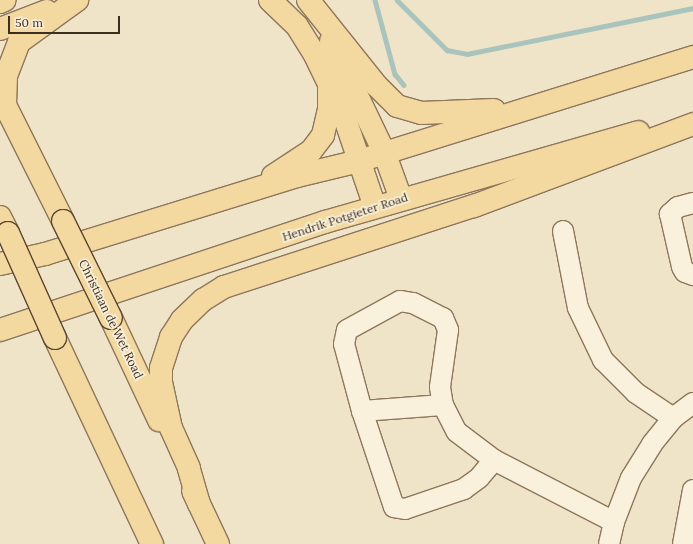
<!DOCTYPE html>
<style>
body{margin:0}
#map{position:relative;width:693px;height:544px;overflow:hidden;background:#f0e4c8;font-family:Lora,serif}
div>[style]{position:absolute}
.stream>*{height:4.5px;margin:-2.25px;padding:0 2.25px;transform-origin:2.25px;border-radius:2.25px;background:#a9c4bc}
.roads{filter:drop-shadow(1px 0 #8d765c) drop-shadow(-1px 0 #8d765c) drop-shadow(0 1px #8d765c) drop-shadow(0 -1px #8d765c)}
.minor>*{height:20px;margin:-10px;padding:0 10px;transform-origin:10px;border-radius:10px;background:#faf1dc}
.major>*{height:22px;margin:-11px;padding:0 11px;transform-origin:11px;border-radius:11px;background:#f3d9a0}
.bridges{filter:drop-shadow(1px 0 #5b4430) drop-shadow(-1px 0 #5b4430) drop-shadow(0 1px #5b4430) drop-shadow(0 -1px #5b4430)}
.major-bridge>*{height:22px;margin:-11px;padding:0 11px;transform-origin:11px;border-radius:11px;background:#f3d9a0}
span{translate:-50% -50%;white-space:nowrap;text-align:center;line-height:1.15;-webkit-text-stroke:3.5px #f7eed8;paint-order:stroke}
.street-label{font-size:12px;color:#3d2e20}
.scale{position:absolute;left:8px;top:16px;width:112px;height:18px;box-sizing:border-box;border:2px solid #3d2e20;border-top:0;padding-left:5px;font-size:12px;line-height:14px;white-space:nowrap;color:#3d2e20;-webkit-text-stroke:3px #f7eed8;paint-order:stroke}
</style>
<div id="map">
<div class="stream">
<div style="left:375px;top:0;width:77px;rotate:74.9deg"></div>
<div style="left:395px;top:74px;width:14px;rotate:51deg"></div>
<div style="left:397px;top:0;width:71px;rotate:45deg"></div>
<div style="left:447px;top:50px;width:20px;rotate:11deg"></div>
<div style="left:467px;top:54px;width:231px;rotate:-11.5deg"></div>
</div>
<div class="roads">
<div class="minor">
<div style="left:693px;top:203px;width:16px;rotate:165deg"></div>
<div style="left:678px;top:207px;width:11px;rotate:139deg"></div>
<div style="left:670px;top:214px;width:54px;rotate:77.2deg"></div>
<div style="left:682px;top:267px;width:6px;rotate:59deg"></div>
<div style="left:685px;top:272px;width:9px;rotate:21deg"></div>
<div style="left:563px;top:231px;width:78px;rotate:79deg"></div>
<div style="left:578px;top:308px;width:58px;rotate:64.3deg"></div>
<div style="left:603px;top:360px;width:47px;rotate:45deg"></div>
<div style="left:636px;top:393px;width:45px;rotate:34deg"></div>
<div style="left:362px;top:411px;width:81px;rotate:-4.2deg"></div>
<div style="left:494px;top:460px;width:23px;rotate:130deg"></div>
<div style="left:479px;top:478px;width:19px;rotate:144deg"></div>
<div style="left:464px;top:489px;width:62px;rotate:161.3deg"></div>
<div style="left:405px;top:509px;width:11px;rotate:-170deg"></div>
<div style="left:394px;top:507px;width:101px;rotate:-108.4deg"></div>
<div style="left:362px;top:411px;width:69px;rotate:-105deg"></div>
<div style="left:344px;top:344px;width:14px;rotate:-78deg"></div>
<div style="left:347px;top:330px;width:60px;rotate:-28.7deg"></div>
<div style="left:400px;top:301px;width:13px;rotate:9deg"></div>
<div style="left:413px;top:303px;width:34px;rotate:27deg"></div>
<div style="left:443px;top:318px;width:13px;rotate:67deg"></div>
<div style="left:448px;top:330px;width:58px;rotate:98deg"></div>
<div style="left:440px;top:387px;width:18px;rotate:81deg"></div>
<div style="left:443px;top:405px;width:30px;rotate:63deg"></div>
<div style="left:457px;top:432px;width:46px;rotate:37.1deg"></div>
<div style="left:494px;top:460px;width:135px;rotate:27.3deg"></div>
<div style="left:609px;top:544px;width:23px;rotate:-77deg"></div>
<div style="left:614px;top:522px;width:47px;rotate:-68.9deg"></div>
<div style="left:631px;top:478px;width:40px;rotate:-58deg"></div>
<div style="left:652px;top:444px;width:33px;rotate:-51deg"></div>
<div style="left:673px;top:418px;width:25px;rotate:-37deg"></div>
<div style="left:683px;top:544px;width:55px;rotate:-79.5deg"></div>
</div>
<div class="major">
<div style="left:270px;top:0;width:37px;rotate:44deg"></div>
<div style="left:297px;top:26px;width:34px;rotate:58deg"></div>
<div style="left:315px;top:55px;width:64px;rotate:64.2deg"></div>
<div style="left:343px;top:113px;width:99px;rotate:71.2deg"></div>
<div style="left:308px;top:0;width:110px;rotate:51.3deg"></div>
<div style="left:377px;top:86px;width:28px;rotate:45deg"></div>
<div style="left:397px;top:106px;width:25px;rotate:16deg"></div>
<div style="left:421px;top:113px;width:73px;rotate:-2.4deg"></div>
<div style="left:0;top:2px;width:5px;rotate:-22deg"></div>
<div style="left:0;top:29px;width:50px;rotate:-21deg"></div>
<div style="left:331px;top:41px;width:123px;rotate:64.5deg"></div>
<div style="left:384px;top:152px;width:50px;rotate:70.1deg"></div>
<div style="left:0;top:95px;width:141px;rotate:63.4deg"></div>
<div style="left:5px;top:105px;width:29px;rotate:-88deg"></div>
<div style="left:6px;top:76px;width:36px;rotate:-69deg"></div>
<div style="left:19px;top:42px;width:72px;rotate:-35.9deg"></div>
<div style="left:273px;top:176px;width:45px;rotate:-33.3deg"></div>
<div style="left:311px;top:151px;width:20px;rotate:-53deg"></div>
<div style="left:323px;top:135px;width:26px;rotate:-77deg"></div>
<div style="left:329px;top:110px;width:22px;rotate:-90deg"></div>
<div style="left:0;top:217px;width:18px;rotate:63deg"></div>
<div style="left:0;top:264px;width:46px;rotate:-12.5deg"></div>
<div style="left:45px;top:254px;width:264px;rotate:-17.2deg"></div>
<div style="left:297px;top:176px;width:64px;rotate:-13.6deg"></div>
<div style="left:359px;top:161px;width:350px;rotate:-17.3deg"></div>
<div style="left:111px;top:318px;width:113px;rotate:64.8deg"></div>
<div style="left:0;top:330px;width:342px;rotate:-18.4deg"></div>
<div style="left:325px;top:222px;width:326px;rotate:-16deg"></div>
<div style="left:55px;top:338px;width:228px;rotate:64.8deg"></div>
<div style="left:193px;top:491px;width:59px;rotate:64.7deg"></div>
<div style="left:199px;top:504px;width:37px;rotate:-106deg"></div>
<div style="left:189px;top:468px;width:44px;rotate:-114.2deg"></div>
<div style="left:171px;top:428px;width:47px;rotate:-102.3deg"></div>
<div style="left:161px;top:382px;width:14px;rotate:-90deg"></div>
<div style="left:161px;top:368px;width:33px;rotate:-72deg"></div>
<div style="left:171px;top:337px;width:20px;rotate:-57deg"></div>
<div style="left:182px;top:320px;width:29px;rotate:-44deg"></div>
<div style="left:203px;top:300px;width:25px;rotate:-32deg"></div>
<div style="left:224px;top:287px;width:263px;rotate:-18deg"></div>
<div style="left:474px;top:206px;width:234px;rotate:-20.5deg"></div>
</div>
</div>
<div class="bridges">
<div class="major-bridge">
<div style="left:63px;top:221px;width:108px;rotate:63.7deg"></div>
<div style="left:8px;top:233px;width:115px;rotate:65.9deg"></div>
</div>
</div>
<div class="street-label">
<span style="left:345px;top:217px;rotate:-18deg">Hendrik Potgieter Road</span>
<span style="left:111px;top:319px;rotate:64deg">Christiaan de Wet Road</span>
</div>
<div class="scale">50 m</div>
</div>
